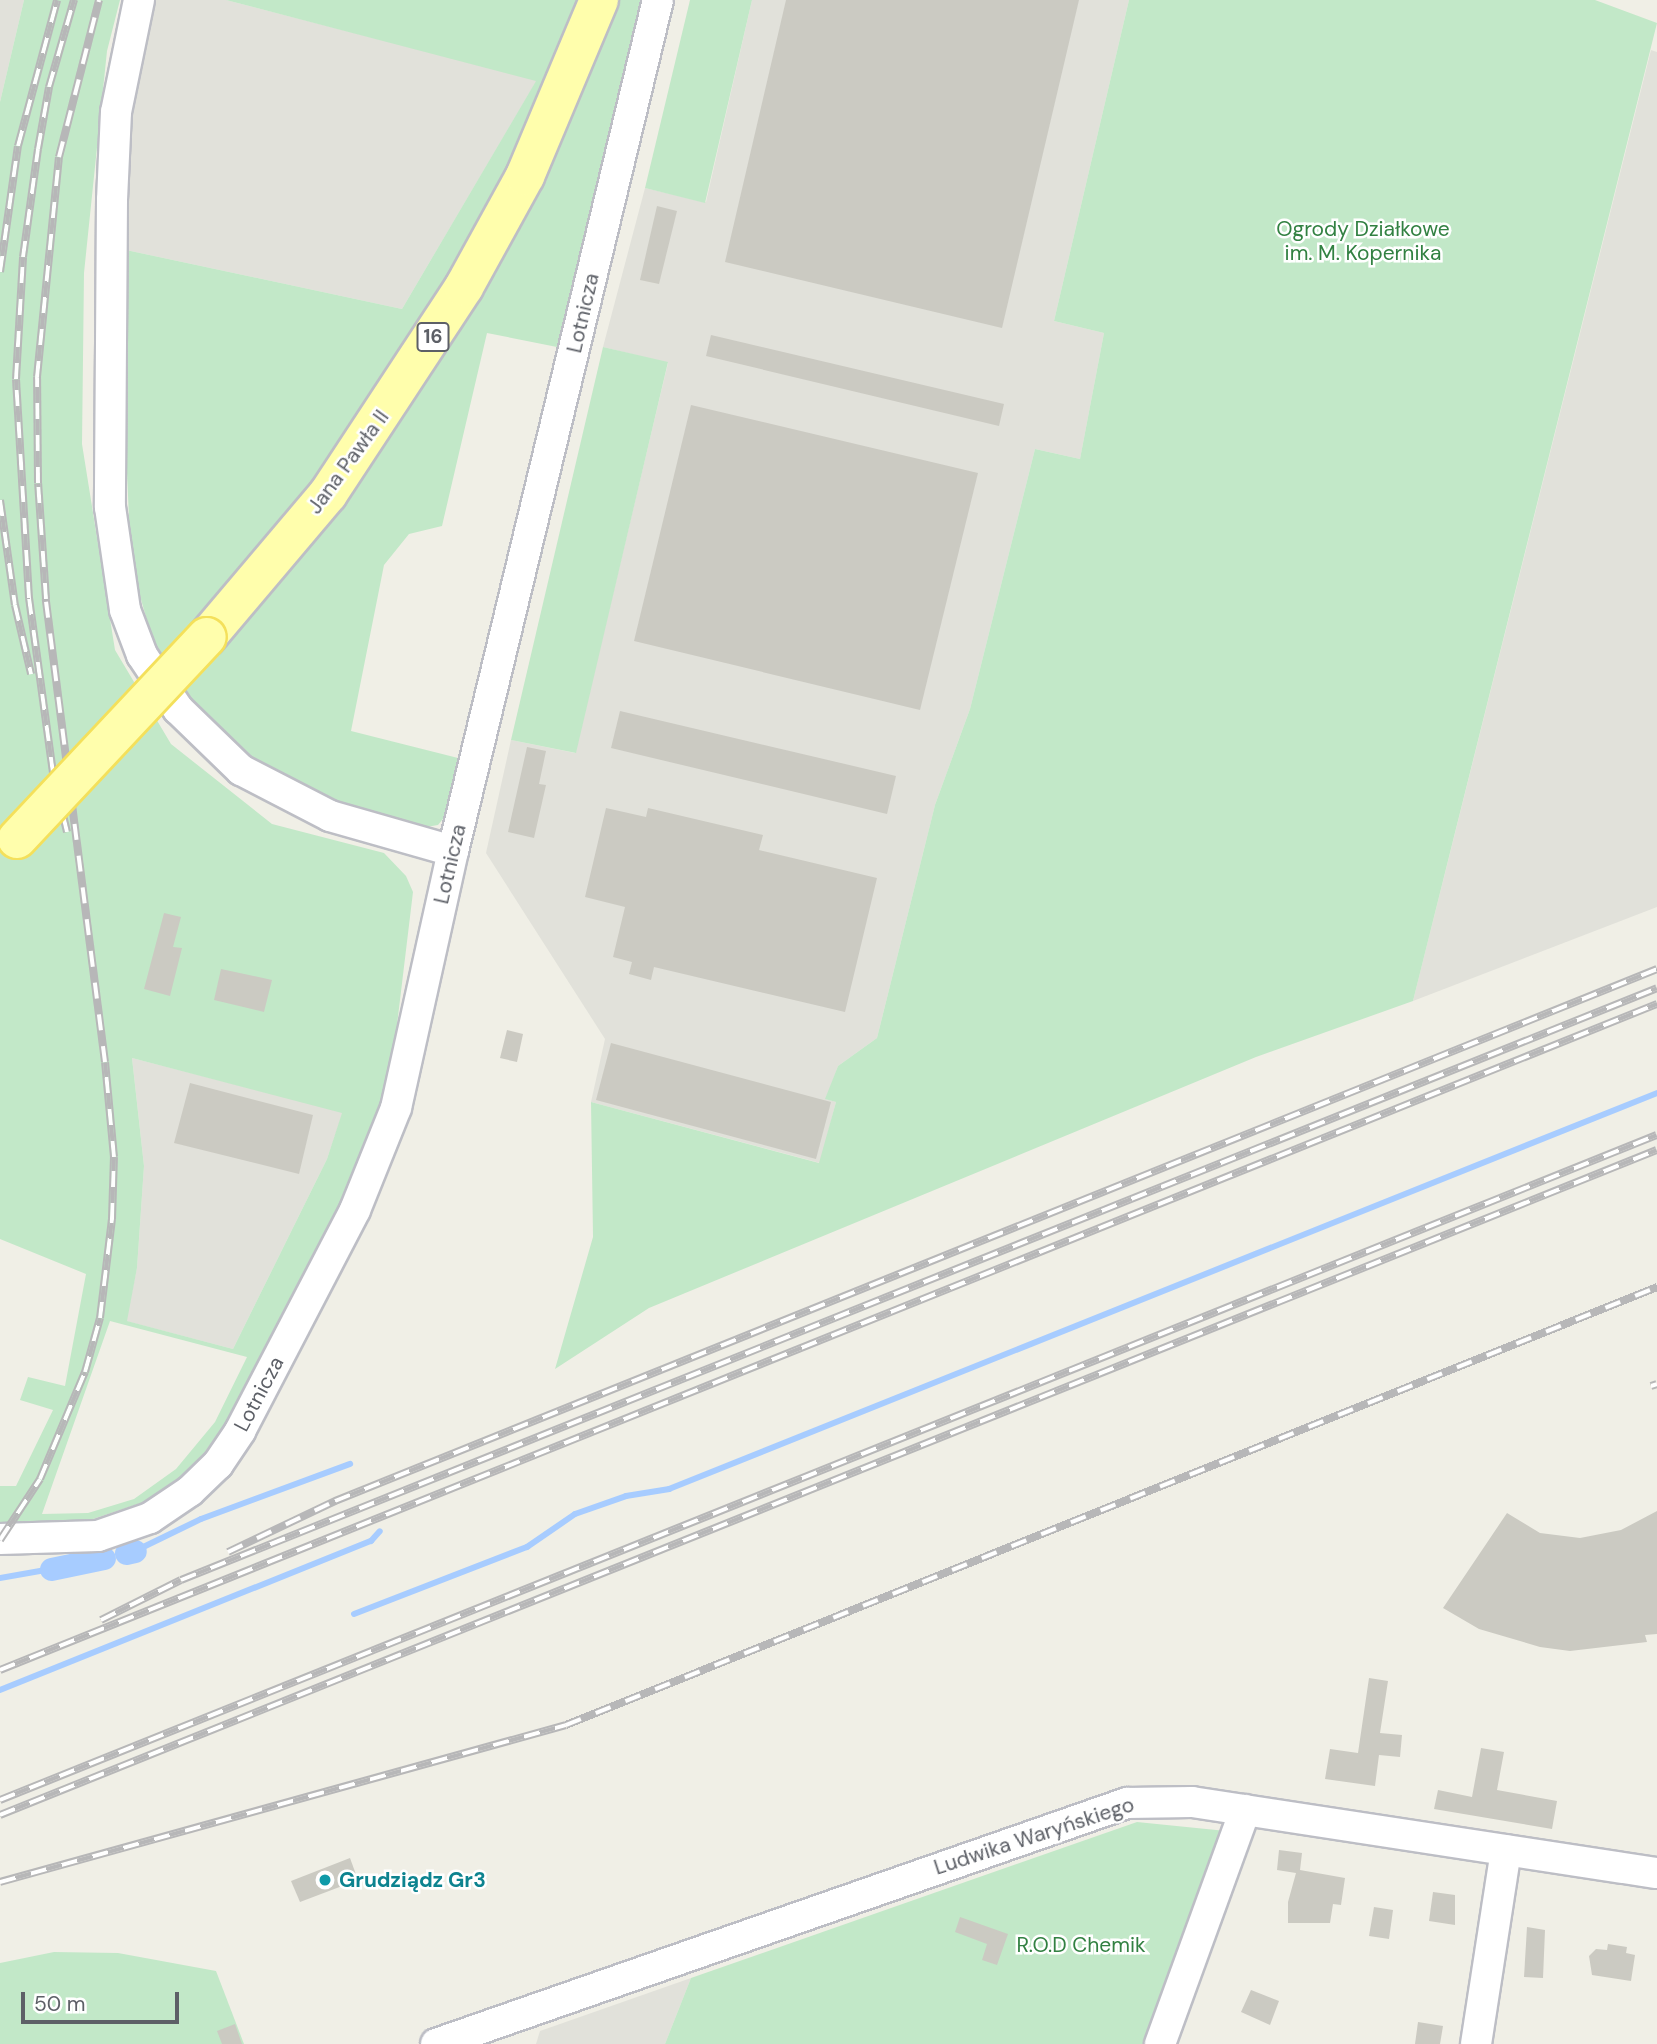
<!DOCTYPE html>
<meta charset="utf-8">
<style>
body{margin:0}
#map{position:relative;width:1657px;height:2044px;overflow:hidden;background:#f0efe6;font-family:"DM Sans",sans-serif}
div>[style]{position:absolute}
.industrial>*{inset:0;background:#e1e1da}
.green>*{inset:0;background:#c2e8c8}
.stream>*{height:6px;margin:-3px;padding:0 3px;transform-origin:3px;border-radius:3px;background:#a7ccff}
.canal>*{height:23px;margin:-11.5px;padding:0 11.5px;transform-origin:11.5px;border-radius:11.5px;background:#a7ccff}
.building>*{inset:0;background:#cbcac2}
.roads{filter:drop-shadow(2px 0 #bdbec5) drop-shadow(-2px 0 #bdbec5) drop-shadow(0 2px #bdbec5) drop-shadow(0 -2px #bdbec5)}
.minor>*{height:30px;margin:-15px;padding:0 15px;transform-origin:15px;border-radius:15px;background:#fff}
.major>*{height:38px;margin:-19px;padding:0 19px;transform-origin:19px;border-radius:19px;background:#fffeac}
.rail>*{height:8px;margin-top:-4px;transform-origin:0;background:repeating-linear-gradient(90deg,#fff 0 16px,#b7b7b8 0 32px);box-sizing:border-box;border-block:2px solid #b7b7b8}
.bridges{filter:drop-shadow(2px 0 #f4e05b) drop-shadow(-2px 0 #f4e05b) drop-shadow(0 2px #f4e05b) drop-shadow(0 -2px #f4e05b)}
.major-bridge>*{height:38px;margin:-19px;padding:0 19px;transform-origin:19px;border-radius:19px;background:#fffeac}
.dots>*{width:19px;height:19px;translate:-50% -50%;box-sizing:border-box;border:4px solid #fff;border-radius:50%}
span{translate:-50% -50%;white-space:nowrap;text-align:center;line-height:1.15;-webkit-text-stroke:5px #fff;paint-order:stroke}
.shield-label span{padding:2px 5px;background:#fff;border:2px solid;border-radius:5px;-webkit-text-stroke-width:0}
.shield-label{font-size:19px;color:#5d6067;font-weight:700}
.park-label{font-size:21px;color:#328142}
.street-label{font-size:21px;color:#5d6067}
.culture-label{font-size:21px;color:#0d838f;font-weight:700}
.left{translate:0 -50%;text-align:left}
.scale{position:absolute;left:21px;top:1992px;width:158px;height:32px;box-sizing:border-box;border:4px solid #5d6067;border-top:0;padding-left:9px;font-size:21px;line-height:24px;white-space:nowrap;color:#5d6067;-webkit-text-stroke:5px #fff;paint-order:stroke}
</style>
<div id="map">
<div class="industrial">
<div style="clip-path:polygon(0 0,24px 0,0 102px)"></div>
<div style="clip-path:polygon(152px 0,226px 0,537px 80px,402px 309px,126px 250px,130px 106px)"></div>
<div style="clip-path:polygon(752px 0,1129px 0,1054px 321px,1104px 333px,1080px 459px,1035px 449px,970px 709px,935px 805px,877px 1038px,838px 1066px,826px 1099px,836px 1102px,820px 1163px,591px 1102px,605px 1039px,486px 853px,511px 740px,575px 753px,668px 363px,603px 347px,645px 188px,706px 202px)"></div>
<div style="clip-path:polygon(1651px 50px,1657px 52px,1657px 907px,1413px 1001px)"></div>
<div style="clip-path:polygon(132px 1058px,343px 1112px,327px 1159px,233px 1349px,126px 1321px,137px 1268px,144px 1166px)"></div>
<div style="clip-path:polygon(691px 1978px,665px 2044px,536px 2044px,540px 2031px)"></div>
</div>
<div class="green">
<div style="clip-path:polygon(evenodd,24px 0,120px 0,107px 51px,84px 273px,82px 444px,115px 650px,171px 744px,272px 824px,384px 853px,406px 876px,413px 892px,393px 1058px,366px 1159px,235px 1410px,194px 1467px,144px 1502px,78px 1524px,33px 1527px,0 1523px,0 1486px,16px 1486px,53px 1410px,20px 1400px,28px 1377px,65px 1386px,86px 1274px,0 1239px,0 102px,24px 0,132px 1058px,342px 1113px,327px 1159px,233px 1349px,127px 1321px,137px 1268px,144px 1166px,132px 1058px,24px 0,110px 1321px,247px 1357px,215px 1422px,176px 1469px,134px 1499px,88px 1513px,42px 1514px,110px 1321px)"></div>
<div style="clip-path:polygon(226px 0,644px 0,562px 348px,487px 333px,442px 526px,409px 534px,384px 565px,351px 731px,462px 759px,451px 809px,438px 825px,420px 828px,327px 801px,237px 748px,187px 693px,153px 641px,131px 565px,124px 402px,126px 250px,402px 309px,536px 81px)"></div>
<div style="clip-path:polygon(690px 0,752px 0,705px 203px,645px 188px)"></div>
<div style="clip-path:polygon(1129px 0,1595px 0,1657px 23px,1413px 1001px,1256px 1057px,649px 1308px,555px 1369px,593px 1237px,591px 1102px,819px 1163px,836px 1102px,825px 1099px,838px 1066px,877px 1038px,935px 805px,970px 709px,1035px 449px,1080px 459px,1104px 333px,1054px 321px)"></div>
<div style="clip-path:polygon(603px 347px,668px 362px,576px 753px,511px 740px)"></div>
<div style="clip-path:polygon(1137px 1822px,1226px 1831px,1148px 2044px,665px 2044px,691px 1978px)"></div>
<div style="clip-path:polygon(54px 1952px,118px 1953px,216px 1971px,244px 2044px,0 2044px,0 1963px)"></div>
</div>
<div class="stream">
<div style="left:135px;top:1551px;width:73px;rotate:-25.9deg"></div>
<div style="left:201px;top:1519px;width:159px;rotate:-20.3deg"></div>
<div style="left:0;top:1578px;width:52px;rotate:-10deg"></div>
<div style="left:354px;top:1614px;width:186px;rotate:-21.2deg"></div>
<div style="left:527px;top:1547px;width:58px;rotate:-34.5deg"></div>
<div style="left:575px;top:1514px;width:54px;rotate:-19.4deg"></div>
<div style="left:626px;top:1496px;width:44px;rotate:-9.2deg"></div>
<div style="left:669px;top:1489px;width:1064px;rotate:-21.84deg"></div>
<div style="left:0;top:1690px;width:400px;rotate:-21.9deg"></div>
<div style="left:371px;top:1541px;width:13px;rotate:-48deg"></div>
</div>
<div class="canal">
<div style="left:126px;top:1553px;width:9px;rotate:-13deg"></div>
<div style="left:51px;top:1569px;width:54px;rotate:-11.7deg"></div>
</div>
<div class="building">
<div style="clip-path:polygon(786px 0,1079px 0,1002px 328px,725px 262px)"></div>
<div style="clip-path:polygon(657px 206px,677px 211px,659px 284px,640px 280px)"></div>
<div style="clip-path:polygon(711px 335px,1004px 404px,999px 426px,706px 356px)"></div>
<div style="clip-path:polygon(691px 405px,978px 473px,920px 710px,634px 641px)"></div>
<div style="clip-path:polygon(620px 711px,896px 776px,887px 814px,611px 748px)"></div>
<div style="clip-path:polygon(527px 747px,546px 751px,539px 784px,546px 785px,534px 838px,508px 832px)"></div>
<div style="clip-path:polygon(606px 808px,646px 817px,648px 808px,763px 835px,759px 850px,877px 878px,845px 1012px,654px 967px,651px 980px,629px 974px,632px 962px,613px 957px,625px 907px,585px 897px)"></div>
<div style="clip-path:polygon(164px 913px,181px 917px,173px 947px,182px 948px,170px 996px,144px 989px)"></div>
<div style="clip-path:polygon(221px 969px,272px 980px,264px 1012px,214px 1000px)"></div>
<div style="clip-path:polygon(507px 1030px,523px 1034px,517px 1062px,500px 1058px)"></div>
<div style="clip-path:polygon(611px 1043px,831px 1102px,816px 1159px,596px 1100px)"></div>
<div style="clip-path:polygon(190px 1083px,313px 1115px,299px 1174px,174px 1143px)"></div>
<div style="clip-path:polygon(1657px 1511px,1657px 1634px,1645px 1635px,1647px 1642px,1570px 1651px,1540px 1647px,1479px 1629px,1443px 1608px,1507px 1513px,1540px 1533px,1580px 1538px,1621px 1530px)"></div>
<div style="clip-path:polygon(1369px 1678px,1388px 1681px,1380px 1733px,1402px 1735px,1400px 1757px,1379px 1755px,1375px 1786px,1325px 1779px,1330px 1749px,1358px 1753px)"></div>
<div style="clip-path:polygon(1481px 1748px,1504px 1752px,1497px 1790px,1557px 1801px,1552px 1829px,1434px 1809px,1438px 1790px,1472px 1797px)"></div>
<div style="clip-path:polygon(1279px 1850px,1302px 1853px,1300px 1870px,1345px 1878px,1341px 1905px,1333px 1904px,1330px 1923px,1288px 1923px,1288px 1902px,1296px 1873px,1277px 1870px)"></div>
<div style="clip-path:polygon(350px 1858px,358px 1880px,300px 1902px,291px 1881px)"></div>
<div style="clip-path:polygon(1433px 1892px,1455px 1895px,1455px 1925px,1429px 1921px)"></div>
<div style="clip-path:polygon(1374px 1907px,1393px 1910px,1389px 1939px,1369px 1936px)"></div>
<div style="clip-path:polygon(960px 1917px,1008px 1934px,997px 1965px,982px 1960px,987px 1944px,955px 1932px)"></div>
<div style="clip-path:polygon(1527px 1927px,1545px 1930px,1543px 1978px,1524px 1977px)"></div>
<div style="clip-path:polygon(1608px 1944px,1627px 1947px,1626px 1953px,1635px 1955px,1631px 1981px,1592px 1975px,1589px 1956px,1596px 1949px,1607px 1950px)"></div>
<div style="clip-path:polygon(1251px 1990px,1279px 2001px,1270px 2025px,1241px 2012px)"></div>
<div style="clip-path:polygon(1418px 2022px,1443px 2026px,1440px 2044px,1415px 2044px)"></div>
<div style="clip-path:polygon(235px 2024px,242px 2044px,222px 2044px,217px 2031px)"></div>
</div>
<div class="roads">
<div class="minor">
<div style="left:139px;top:0;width:114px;rotate:101.6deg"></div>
<div style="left:116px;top:112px;width:88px;rotate:92.6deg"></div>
<div style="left:112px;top:200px;width:307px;rotate:90.4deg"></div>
<div style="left:110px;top:507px;width:104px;rotate:81.7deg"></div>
<div style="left:125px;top:610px;width:48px;rotate:69.3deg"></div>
<div style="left:142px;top:655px;width:65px;rotate:56.3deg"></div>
<div style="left:178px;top:709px;width:88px;rotate:44.1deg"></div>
<div style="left:241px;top:770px;width:100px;rotate:27.3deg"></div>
<div style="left:330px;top:816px;width:128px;rotate:15.9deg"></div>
<div style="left:0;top:1539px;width:98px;rotate:-1.8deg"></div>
<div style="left:98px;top:1536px;width:55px;rotate:-19.1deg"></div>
<div style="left:150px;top:1518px;width:48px;rotate:-34deg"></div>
<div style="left:190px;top:1491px;width:39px;rotate:-44deg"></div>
<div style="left:218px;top:1464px;width:40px;rotate:-56deg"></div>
<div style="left:240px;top:1431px;width:249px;rotate:-62.5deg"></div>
<div style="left:355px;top:1210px;width:110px;rotate:-68.1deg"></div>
<div style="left:396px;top:1108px;width:263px;rotate:-77.5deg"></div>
<div style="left:453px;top:851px;width:875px;rotate:-76.46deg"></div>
<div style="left:436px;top:2044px;width:732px;rotate:-19.23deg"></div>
<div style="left:1127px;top:1803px;width:65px;rotate:-0.9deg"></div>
<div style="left:1192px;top:1802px;width:470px;rotate:8.7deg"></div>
<div style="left:1160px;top:2044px;width:249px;rotate:-70deg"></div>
<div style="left:1476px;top:2044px;width:196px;rotate:-81.2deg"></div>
</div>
<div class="major">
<div style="left:207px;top:637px;width:187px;rotate:-49.8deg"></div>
<div style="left:328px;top:494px;width:248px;rotate:-56.7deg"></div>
<div style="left:464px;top:287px;width:127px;rotate:-61.2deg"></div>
<div style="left:525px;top:176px;width:191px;rotate:-67.2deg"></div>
</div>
</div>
<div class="rail">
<div style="left:0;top:272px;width:127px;rotate:-81.9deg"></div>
<div style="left:18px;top:146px;width:151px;rotate:-75deg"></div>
<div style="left:0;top:500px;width:106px;rotate:81.9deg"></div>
<div style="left:15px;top:605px;width:71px;rotate:76.9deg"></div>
<div style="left:67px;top:832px;width:61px;rotate:-103.3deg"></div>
<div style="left:53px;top:773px;width:177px;rotate:-97.8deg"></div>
<div style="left:29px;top:598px;width:219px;rotate:-93.4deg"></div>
<div style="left:16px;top:379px;width:122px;rotate:-86.7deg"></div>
<div style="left:23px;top:257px;width:109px;rotate:-82.1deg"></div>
<div style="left:38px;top:149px;width:63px;rotate:-79.9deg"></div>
<div style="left:49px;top:87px;width:91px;rotate:-74deg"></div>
<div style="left:1651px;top:1386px;width:6px;rotate:-18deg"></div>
<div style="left:0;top:1540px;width:73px;rotate:-56.7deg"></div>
<div style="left:40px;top:1479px;width:116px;rotate:-67.2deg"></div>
<div style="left:85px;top:1372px;width:56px;rotate:-74.5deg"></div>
<div style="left:100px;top:1318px;width:100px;rotate:-83.1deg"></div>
<div style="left:112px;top:1219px;width:62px;rotate:-88.2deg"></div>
<div style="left:114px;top:1157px;width:95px;rotate:-95.4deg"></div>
<div style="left:105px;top:1062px;width:467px;rotate:-97.3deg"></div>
<div style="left:46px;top:599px;width:116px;rotate:-93.9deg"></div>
<div style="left:38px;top:483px;width:106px;rotate:-90.5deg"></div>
<div style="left:37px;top:377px;width:221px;rotate:-84.3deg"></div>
<div style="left:59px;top:157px;width:162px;rotate:-75.7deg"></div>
<div style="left:228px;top:1552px;width:119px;rotate:-25.5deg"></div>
<div style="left:335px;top:1501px;width:1425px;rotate:-21.92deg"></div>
<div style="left:101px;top:1620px;width:89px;rotate:-26.6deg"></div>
<div style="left:181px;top:1580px;width:1590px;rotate:-21.85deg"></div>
<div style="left:0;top:1670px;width:1786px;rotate:-21.9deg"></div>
<div style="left:0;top:1800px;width:1785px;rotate:-21.87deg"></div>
<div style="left:0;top:1815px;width:1785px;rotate:-21.87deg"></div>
<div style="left:0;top:1882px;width:587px;rotate:-15.5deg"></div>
<div style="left:566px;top:1725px;width:1176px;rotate:-21.87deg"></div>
</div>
<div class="bridges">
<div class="major-bridge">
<div style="left:17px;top:839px;width:277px;rotate:-46.8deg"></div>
</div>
</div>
<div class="dots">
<div style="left:325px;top:1880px;background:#0f9aa8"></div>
</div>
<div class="shield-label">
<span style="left:433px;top:337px">16</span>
</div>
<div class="park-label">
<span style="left:1363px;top:241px">Ogrody Działkowe<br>im. M. Kopernika</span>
<span style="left:1081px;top:1945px">R.O.D Chemik</span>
</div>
<div class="street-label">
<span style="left:583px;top:313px;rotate:-77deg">Lotnicza</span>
<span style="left:348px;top:462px;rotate:-54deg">Jana Pawła II</span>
<span style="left:450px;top:864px;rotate:-77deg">Lotnicza</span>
<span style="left:259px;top:1394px;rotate:-62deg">Lotnicza</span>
<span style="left:1034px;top:1836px;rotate:-18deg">Ludwika Waryńskiego</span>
</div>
<div class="culture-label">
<span class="left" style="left:339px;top:1880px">Grudziądz Gr3</span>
</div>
<div class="scale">50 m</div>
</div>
